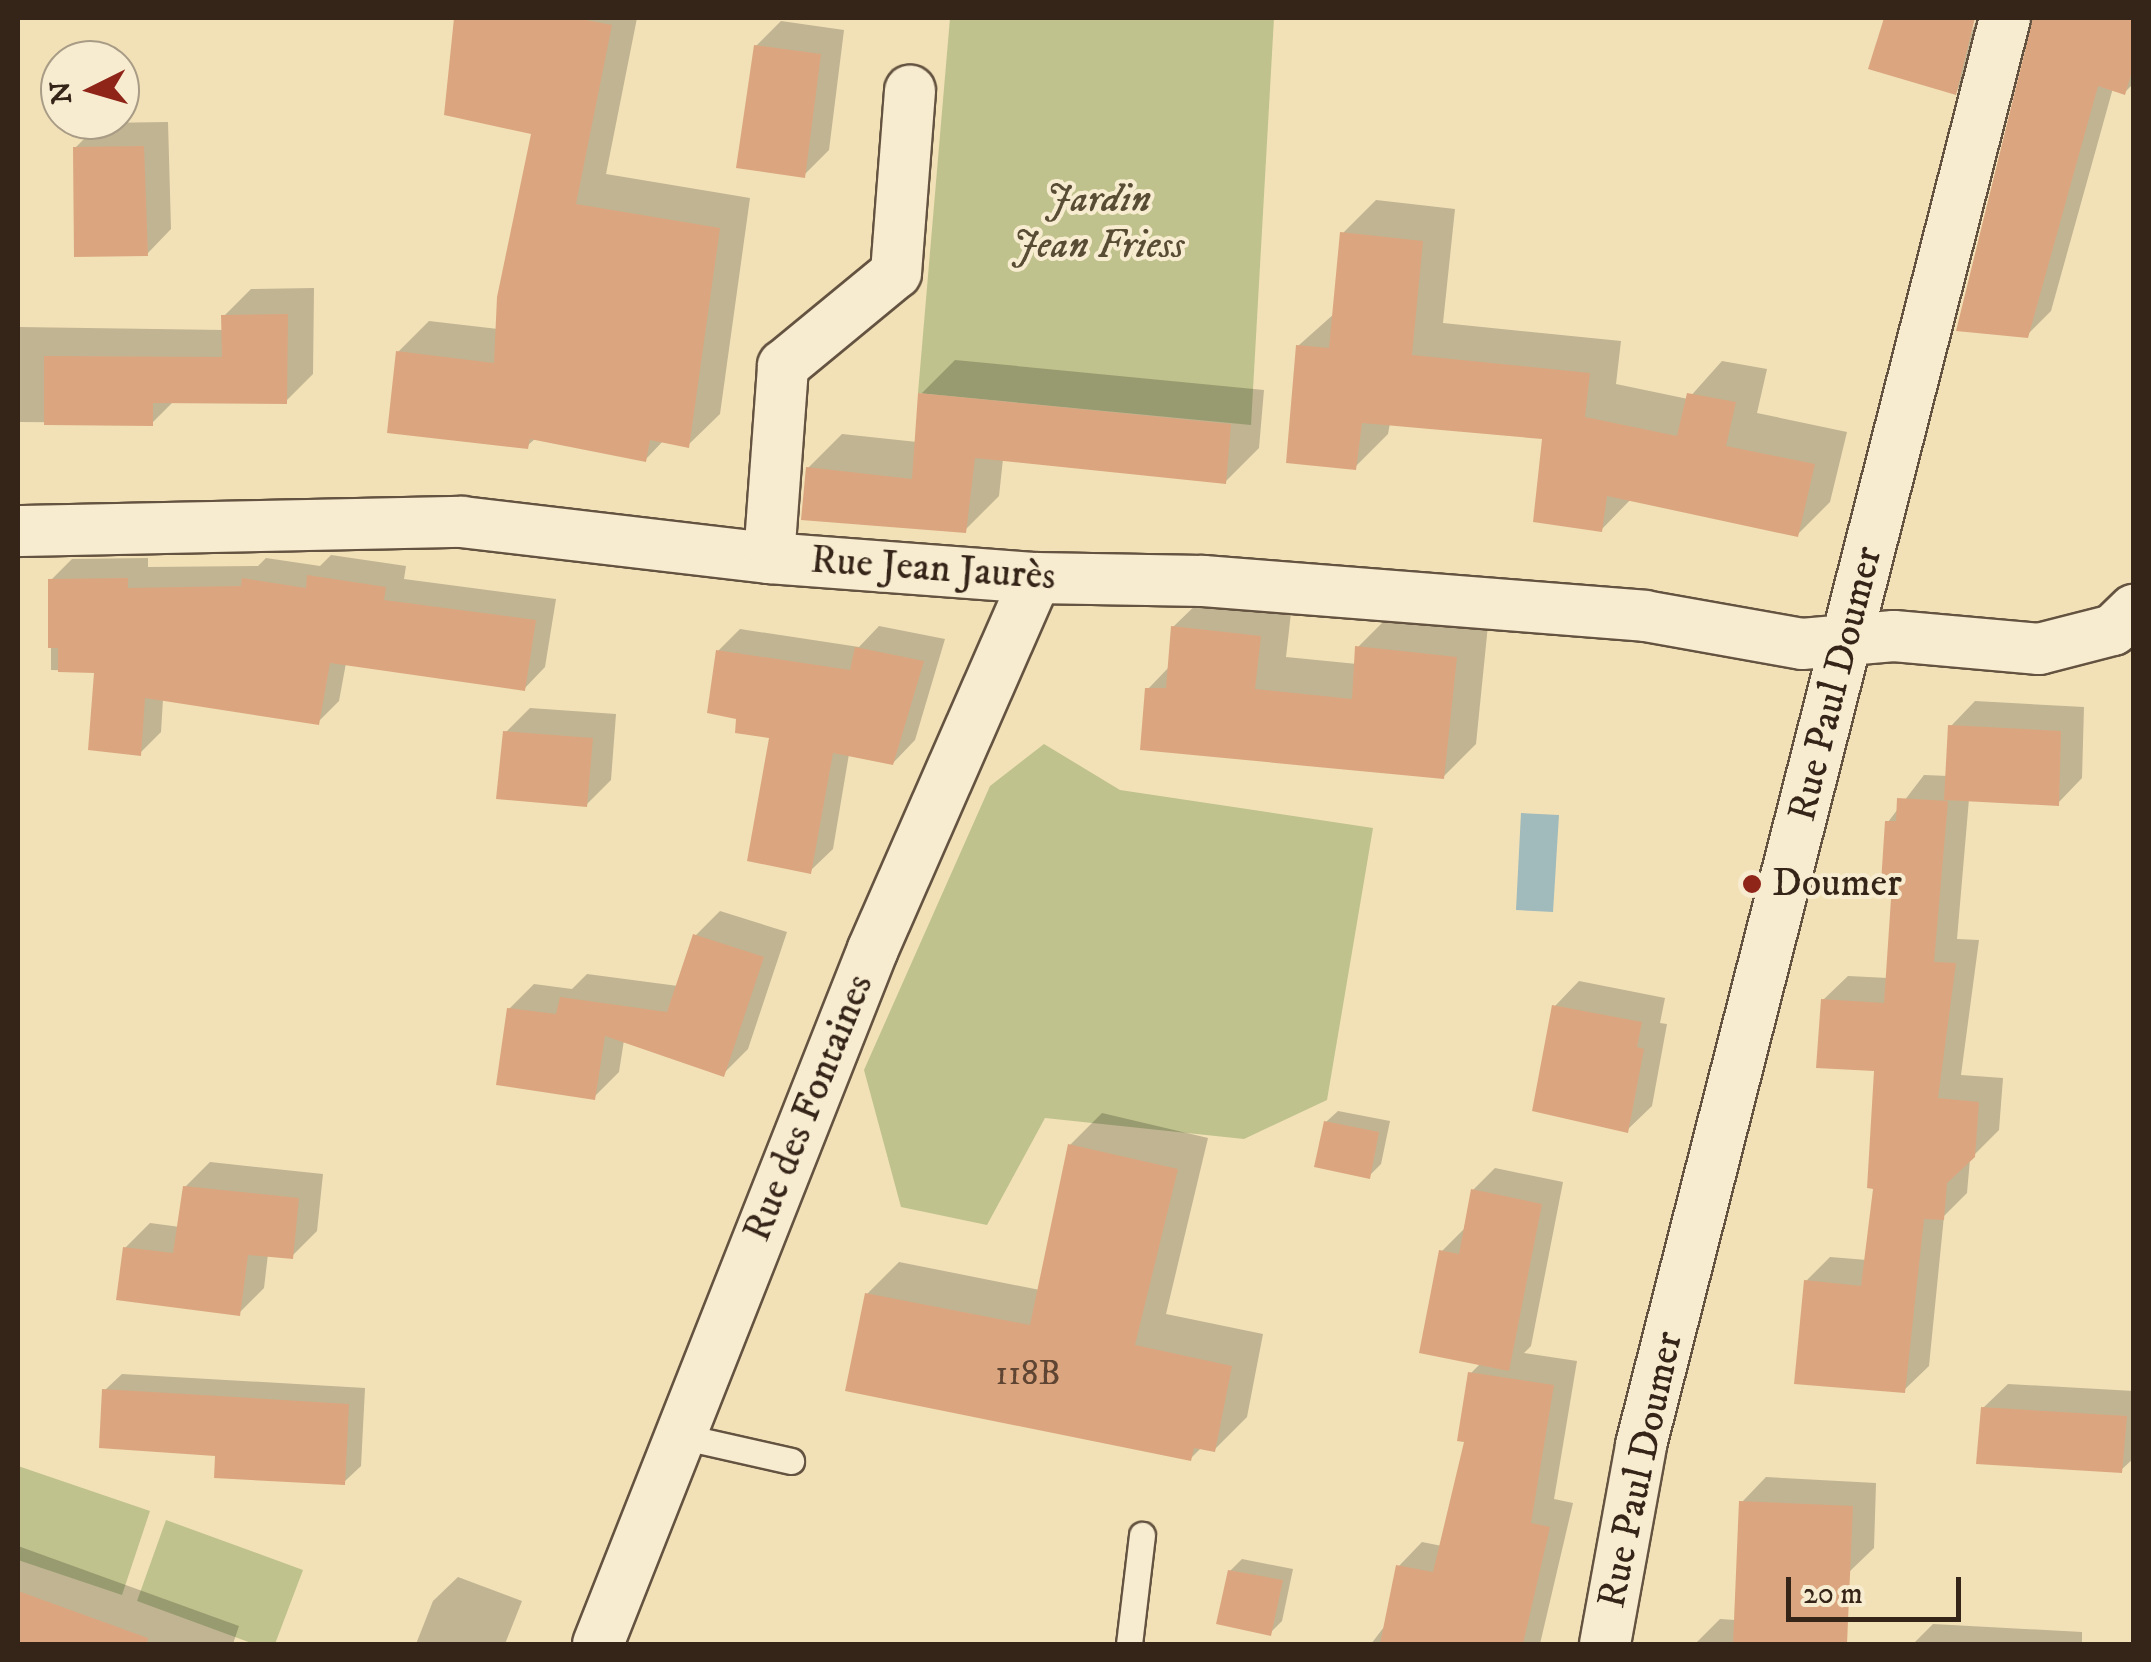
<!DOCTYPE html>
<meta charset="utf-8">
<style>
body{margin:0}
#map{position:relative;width:2151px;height:1662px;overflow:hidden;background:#f2e1b7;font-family:"IM FELL DW Pica",serif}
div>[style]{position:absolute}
.green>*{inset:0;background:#bfc28c}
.water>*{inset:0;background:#a1babb}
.shadow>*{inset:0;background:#0003}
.building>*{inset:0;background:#dba67f}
.roads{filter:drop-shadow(2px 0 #645340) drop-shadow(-2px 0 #645340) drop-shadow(0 2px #645340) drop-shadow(0 -2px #645340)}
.lane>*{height:25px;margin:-12.5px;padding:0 12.5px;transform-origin:12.5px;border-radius:12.5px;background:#f7ecd0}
.street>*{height:50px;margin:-25px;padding:0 25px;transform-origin:25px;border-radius:25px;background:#f7ecd0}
.dots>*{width:28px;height:28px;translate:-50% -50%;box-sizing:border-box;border:5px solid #f7ecd0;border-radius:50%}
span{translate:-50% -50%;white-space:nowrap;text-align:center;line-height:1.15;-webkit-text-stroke:8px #f7ecd0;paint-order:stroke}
.number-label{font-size:35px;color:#5e4432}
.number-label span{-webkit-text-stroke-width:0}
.park-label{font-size:40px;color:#584c35;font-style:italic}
.street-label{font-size:40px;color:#352418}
.poi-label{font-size:40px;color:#352418}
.left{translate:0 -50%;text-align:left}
.frame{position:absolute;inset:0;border:20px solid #352418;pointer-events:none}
.north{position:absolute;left:40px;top:40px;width:100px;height:100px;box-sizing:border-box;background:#f7ecd0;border:2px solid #a99c86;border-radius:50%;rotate:265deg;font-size:28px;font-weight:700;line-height:40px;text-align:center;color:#352418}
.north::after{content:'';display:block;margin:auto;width:35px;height:45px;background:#8f2418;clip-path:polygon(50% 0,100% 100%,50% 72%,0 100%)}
.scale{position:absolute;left:1786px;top:1577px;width:175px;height:45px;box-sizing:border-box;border:5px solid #352418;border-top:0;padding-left:12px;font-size:30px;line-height:35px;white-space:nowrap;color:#352418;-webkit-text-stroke:8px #f7ecd0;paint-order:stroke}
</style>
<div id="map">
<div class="green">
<div style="clip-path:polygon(950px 18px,1274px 18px,1251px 425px,918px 393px)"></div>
<div style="clip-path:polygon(1044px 744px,1120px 790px,1373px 828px,1327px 1100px,1244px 1139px,1045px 1118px,987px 1225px,901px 1207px,864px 1070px,990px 786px)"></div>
<div style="clip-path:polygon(18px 1466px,150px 1511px,122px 1595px,18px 1560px)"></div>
<div style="clip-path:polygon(166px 1520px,303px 1570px,275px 1644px,254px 1644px,137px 1601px)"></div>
</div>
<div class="water">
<div style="clip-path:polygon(1521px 813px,1559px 815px,1553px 912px,1516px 910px)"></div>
</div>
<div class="shadow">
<div style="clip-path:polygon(456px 18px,637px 18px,606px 174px,750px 198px,720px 414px,688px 445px,664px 440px,645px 460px,536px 438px,527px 446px,398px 352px,429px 321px,498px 329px,534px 132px,446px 113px)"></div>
<div style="clip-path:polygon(1886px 18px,1972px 18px,1962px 57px,1977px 18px,1997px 18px,1987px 60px,1955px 92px,1870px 67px)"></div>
<div style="clip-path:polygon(2034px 18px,2134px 18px,2134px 83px,2125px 92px,2113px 88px,2051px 311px,2027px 335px)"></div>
<div style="clip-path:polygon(781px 21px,844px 30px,829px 150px,804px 175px,756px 46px)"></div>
<div style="clip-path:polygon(168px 122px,171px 229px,147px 254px,75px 148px,100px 123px)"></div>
<div style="clip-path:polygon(1376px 200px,1455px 209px,1443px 323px,1621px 341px,1616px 384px,1688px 399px,1722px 361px,1767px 369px,1757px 413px,1847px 432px,1830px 502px,1797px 535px,1632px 498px,1601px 530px,1545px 437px,1390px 423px,1388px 434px,1355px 467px,1298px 346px,1335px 313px,1343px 233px)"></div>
<div style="clip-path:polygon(314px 288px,313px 374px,286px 401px,174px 401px,152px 423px,18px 422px,18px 327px,224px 330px,224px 316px,251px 289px)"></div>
<div style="clip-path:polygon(955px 360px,1264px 390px,1259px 448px,1225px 482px,1003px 459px,999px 496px,965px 530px,808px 468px,842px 434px,917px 442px,921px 394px)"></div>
<div style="clip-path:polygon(331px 555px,406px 566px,404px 579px,556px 599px,545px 667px,524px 689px,346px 663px,339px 701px,318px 722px,163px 699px,161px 732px,140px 753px,97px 671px,51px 670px,51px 580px,72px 559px,148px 558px,148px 567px,258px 566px,266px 558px,320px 566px)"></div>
<div style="clip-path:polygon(1206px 595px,1292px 604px,1286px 657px,1357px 664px,1358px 647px,1390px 615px,1488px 625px,1476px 744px,1443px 777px,1148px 689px,1170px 666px,1173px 627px)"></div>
<div style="clip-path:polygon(879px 626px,945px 639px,915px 740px,893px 763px,849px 754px,833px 849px,810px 871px,772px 736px,739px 717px,718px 651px,740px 629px,859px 647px)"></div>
<div style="clip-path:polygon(1975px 701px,2084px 707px,2082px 778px,2058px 803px,1969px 799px,1957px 939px,1979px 940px,1961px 1075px,2003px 1078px,1999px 1130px,1970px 1159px,1967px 1193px,1944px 1216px,1929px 1366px,1904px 1390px,1806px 1281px,1830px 1257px,1867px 1260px,1876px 1187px,1877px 1069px,1823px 1000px,1848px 976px,1888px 978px,1895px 882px,1888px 822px,1924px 775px,1948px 776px,1951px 726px)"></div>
<div style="clip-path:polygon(530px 708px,616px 714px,611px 780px,586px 805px,506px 732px)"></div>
<div style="clip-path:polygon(720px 911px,787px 932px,748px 1049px,723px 1074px,624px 1040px,619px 1072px,594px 1097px,509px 1009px,534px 984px,572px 989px,587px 974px,678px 986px,695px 936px)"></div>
<div style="clip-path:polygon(1579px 981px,1665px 998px,1660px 1023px,1667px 1024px,1652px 1106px,1627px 1130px,1555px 1006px)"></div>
<div style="clip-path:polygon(1338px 1111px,1390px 1121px,1381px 1164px,1369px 1176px,1326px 1122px)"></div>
<div style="clip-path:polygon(1102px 1113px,1208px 1138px,1166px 1314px,1263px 1334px,1247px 1417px,1215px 1449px,1202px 1447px,1191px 1458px,867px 1294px,899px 1262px,1040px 1290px,1070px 1145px)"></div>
<div style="clip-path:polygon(210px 1162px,323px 1174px,317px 1231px,292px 1256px,268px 1254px,264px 1288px,239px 1313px,125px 1248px,150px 1223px,180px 1227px,185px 1187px)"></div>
<div style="clip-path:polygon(1495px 1168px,1563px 1182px,1531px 1346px,1524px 1353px,1577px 1361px,1554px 1499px,1573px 1503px,1540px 1644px,1371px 1644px,1387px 1623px,1398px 1567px,1422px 1542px,1442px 1546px,1467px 1440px,1471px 1373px,1481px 1363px,1442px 1251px,1464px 1229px,1473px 1190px)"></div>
<div style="clip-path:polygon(122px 1374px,365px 1388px,361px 1466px,344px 1482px,217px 1453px,105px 1390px)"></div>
<div style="clip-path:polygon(2008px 1384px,2134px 1391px,2134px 1458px,2121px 1470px,1983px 1408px)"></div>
<div style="clip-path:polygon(1766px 1477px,1876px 1483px,1874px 1548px,1849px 1572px,1742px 1502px)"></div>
<div style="clip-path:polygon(18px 1546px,239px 1626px,233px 1644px,18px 1644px)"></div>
<div style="clip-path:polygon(1242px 1559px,1293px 1569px,1282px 1621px,1270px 1633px,1230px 1571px)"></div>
<div style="clip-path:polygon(458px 1577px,522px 1601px,505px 1644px,416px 1644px,433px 1601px)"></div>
<div style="clip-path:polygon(1720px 1619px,1793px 1624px,1792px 1644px,1695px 1644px)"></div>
<div style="clip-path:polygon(1933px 1624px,2082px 1632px,2082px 1644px,1913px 1644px)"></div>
</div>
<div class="building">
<div style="clip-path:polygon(454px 18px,576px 18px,612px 25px,576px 204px,720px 228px,689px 448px,650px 440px,646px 462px,530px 439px,528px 449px,387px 433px,396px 351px,494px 363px,497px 297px,531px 134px,444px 115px)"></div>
<div style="clip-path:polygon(1884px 18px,1975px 18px,1956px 95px,1868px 69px)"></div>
<div style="clip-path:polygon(2033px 18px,2134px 18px,2134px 64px,2125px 95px,2098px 86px,2028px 338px,1956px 331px)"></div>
<div style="clip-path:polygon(754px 45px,821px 54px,805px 178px,736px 168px)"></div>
<div style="clip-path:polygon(144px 146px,148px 256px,74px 257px,73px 147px)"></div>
<div style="clip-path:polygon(1340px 232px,1423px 241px,1412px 355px,1590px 373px,1585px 417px,1677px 436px,1687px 393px,1736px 402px,1726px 446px,1815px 464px,1798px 537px,1607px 496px,1602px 532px,1533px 522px,1542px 439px,1362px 423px,1356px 470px,1286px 463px,1296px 345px,1329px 348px)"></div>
<div style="clip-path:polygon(288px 314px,287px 404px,153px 403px,153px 426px,44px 425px,44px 356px,222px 357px,221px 315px)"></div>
<div style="clip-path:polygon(918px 393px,1231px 424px,1226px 484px,975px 458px,966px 533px,801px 520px,806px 467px,912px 479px)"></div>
<div style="clip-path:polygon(307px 575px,386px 587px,384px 600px,536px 620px,525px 691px,330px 663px,319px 725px,145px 698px,141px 756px,88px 750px,94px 673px,58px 672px,58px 648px,48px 648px,48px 579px,128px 578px,128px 588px,241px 586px,242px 578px,306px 588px)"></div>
<div style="clip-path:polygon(1171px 626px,1261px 636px,1255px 689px,1352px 699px,1355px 646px,1457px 657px,1444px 779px,1140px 750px,1145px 688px,1166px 688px)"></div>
<div style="clip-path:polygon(855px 647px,924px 661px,893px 765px,833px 753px,811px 874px,747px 861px,769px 738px,735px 733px,736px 719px,707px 713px,716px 650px,850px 670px)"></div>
<div style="clip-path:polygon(1948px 725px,2061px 731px,2059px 806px,1944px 800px)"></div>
<div style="clip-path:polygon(503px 731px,593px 738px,587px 807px,496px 799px)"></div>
<div style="clip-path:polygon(1897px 798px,1948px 801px,1934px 962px,1956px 963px,1938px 1098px,1979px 1102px,1975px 1157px,1947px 1183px,1944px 1220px,1924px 1219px,1905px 1393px,1794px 1384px,1804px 1280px,1861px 1286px,1873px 1189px,1867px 1188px,1874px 1071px,1816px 1068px,1821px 999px,1884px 1003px,1892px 884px,1881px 883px,1885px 821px,1896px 821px)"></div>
<div style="clip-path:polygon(693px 934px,764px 957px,724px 1077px,605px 1036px,595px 1100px,496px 1085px,507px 1008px,556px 1014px,560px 997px,667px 1012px)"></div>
<div style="clip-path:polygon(1552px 1005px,1642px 1022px,1637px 1047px,1644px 1049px,1628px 1133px,1532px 1111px)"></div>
<div style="clip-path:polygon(1324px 1121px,1379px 1132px,1370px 1179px,1314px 1167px)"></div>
<div style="clip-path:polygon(1068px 1144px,1178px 1169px,1135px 1345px,1232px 1366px,1215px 1452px,1194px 1448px,1191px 1461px,845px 1391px,865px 1293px,1030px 1325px)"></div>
<div style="clip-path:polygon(183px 1186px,299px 1198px,293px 1259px,248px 1255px,240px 1316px,116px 1300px,123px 1247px,173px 1253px)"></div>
<div style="clip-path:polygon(1471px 1189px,1542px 1204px,1509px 1371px,1419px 1353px,1439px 1250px,1459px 1254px)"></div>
<div style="clip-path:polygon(1468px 1372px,1554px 1385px,1531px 1523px,1550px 1527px,1523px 1644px,1380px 1644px,1396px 1565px,1433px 1572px,1464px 1442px,1457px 1441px)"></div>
<div style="clip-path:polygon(102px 1389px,349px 1404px,345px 1485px,214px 1478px,215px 1456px,99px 1448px)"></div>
<div style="clip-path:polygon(1981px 1407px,2127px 1416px,2122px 1473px,1976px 1464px)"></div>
<div style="clip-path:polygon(1739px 1501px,1853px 1506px,1847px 1644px,1733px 1644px)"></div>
<div style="clip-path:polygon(1228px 1570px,1283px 1580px,1271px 1636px,1216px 1624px)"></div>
<div style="clip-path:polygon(18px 1591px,148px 1638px,147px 1644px,18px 1644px)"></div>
</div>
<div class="roads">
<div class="lane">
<div style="left:676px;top:1435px;width:118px;rotate:12.7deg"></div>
<div style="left:1129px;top:1644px;width:110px;rotate:-83.2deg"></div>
</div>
<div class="street">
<div style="left:18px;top:531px;width:444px;rotate:-1.2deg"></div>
<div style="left:462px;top:522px;width:309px;rotate:6.7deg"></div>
<div style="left:769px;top:558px;width:268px;rotate:4.3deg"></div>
<div style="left:1036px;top:578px;width:167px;rotate:1deg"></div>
<div style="left:1203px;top:581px;width:443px;rotate:4.5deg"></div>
<div style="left:1645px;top:616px;width:159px;rotate:10.1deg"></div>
<div style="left:1802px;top:644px;width:92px;rotate:-5deg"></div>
<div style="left:1894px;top:636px;width:146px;rotate:5.1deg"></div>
<div style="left:2039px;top:649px;width:76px;rotate:-14.4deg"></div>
<div style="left:2113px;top:630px;width:29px;rotate:-44deg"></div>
<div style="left:769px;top:558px;width:193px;rotate:-85.8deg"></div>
<div style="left:783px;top:366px;width:146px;rotate:-39.5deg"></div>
<div style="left:896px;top:273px;width:183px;rotate:-85.6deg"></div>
<div style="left:598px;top:1644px;width:747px;rotate:-68.41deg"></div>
<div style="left:873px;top:949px;width:405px;rotate:-66.3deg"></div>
<div style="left:1605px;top:1644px;width:202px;rotate:-79.7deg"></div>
<div style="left:1641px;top:1445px;width:1473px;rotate:-75.69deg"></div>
</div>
</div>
<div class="dots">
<div style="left:1752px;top:884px;background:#8f2418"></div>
</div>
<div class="number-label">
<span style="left:1028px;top:1374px">118B</span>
</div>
<div class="park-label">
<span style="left:1098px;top:223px">Jardin<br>Jean Friess</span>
</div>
<div class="street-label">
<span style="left:933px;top:569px;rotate:4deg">Rue Jean Jaurès</span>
<span style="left:1836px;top:684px;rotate:-76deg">Rue Paul Doumer</span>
<span style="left:809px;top:1108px;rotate:-68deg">Rue des Fontaines</span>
<span style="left:1641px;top:1470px;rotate:-78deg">Rue Paul Doumer</span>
</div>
<div class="poi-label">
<span class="left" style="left:1772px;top:884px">Doumer</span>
</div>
<div class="frame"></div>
<div class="north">N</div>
<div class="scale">20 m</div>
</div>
